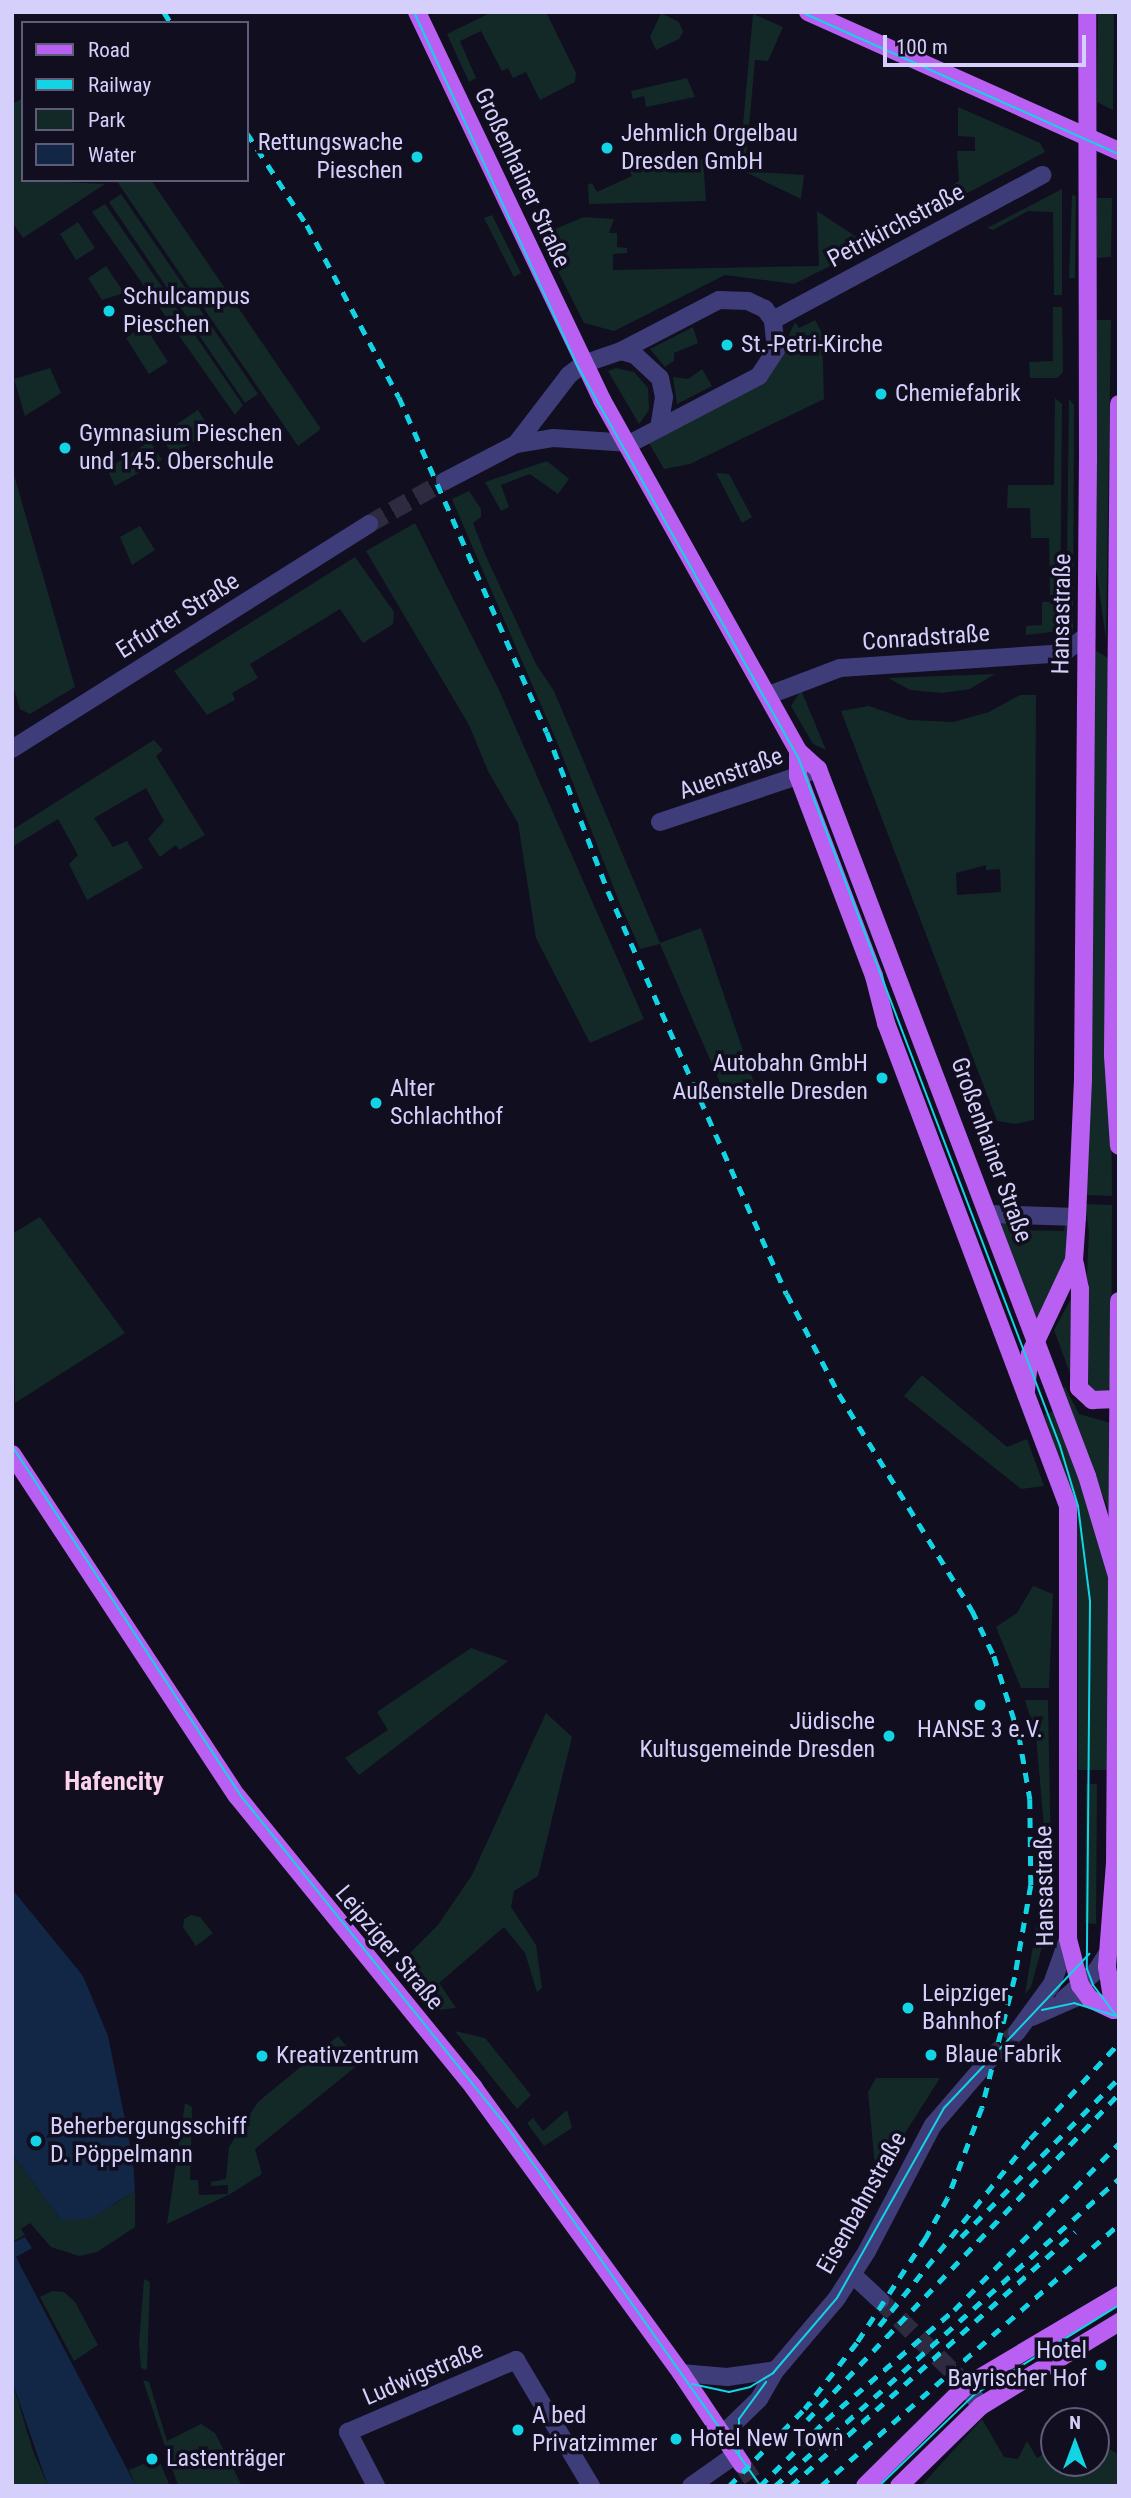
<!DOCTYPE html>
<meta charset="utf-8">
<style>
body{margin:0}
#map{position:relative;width:1131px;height:2498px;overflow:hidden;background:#110e1f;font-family:"Roboto Condensed",sans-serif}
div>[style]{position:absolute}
.green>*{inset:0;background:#122927}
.water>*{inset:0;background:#122745}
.minor-tunnel>*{height:18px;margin-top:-9px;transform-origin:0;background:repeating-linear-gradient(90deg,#2e2b40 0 18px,transparent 0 27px)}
.major-tunnel>*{height:18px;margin-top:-9px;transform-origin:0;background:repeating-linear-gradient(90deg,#2e2b40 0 18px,transparent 0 27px)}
.minor>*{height:18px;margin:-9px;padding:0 9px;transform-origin:9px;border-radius:9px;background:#3e3d7a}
.major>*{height:18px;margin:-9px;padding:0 9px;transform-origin:9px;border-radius:9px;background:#b960f2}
.tram>*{height:2px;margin:-1px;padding:0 1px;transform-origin:1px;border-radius:1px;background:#12d4e5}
.rail>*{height:4.5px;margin-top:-2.25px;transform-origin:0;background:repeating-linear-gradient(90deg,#12d4e5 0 10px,transparent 0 19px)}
.dots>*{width:19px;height:19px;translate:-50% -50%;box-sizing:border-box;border:4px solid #110e1f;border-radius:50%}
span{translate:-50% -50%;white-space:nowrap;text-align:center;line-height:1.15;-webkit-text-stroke:7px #110e1f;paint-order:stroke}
.poi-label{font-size:24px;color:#d4d0fb}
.left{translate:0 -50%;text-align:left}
.right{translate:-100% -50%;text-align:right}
.street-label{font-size:24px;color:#d4d0fb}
.neighbourhood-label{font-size:26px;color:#fbd2ed;font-weight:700}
.frame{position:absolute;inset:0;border:14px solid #d4d0fb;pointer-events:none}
.legend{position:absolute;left:21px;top:21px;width:228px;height:161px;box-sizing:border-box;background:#110e1f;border:2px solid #5f5c77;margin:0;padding:9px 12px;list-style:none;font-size:21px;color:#d4d0fb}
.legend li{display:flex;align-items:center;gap:14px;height:35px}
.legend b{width:35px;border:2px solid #5f5c77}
.north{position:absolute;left:1040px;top:2407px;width:70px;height:70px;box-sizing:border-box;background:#110e1f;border:2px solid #5f5c77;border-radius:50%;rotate:0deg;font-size:19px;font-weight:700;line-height:28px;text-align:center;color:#d4d0fb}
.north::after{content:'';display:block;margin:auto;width:24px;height:32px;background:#12d4e5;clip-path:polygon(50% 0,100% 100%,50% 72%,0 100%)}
.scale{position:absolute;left:883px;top:35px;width:203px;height:32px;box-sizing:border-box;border:4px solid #d4d0fb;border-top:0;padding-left:9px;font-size:21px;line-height:24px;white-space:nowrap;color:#d4d0fb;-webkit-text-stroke:5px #110e1f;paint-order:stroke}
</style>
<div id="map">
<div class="green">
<div style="clip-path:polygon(492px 12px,546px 12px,576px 73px,575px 82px,540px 100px,526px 72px,513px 78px,508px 68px,502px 71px,481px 31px,460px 41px,476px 78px,469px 82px,447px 34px)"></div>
<div style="clip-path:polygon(1098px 12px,1114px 12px,1113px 110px,1097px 102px)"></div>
<div style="clip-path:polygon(661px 13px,679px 22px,683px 32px,679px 39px,656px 50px,650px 37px)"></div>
<div style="clip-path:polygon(753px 14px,783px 27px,768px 61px,755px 60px,745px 171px,804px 175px,801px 199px,739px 169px)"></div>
<div style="clip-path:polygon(687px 78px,695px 97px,646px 107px,644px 96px,633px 99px,631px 91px)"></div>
<div style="clip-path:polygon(23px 98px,23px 180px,105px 184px,23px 238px,12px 222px,12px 104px)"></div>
<div style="clip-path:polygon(958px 107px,1040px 143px,1045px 152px,958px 198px,951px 186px,959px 181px,957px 151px,975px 151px,975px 137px,958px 136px)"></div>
<div style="clip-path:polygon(671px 152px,674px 166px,703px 159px,706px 201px,589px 204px,588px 185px,592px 183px,597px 192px,632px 176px,624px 159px,637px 153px,639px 159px)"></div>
<div style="clip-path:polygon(116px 180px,151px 180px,321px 429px,298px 446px)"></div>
<div style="clip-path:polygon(1062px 189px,1062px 295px,1054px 295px,1053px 212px,1028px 211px,993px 230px,987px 228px)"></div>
<div style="clip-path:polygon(121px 194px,258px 394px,245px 403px,109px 202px)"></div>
<div style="clip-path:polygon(1072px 195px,1076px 196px,1075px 278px,1069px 278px)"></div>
<div style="clip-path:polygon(1097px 198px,1112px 198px,1111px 257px,1097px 258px)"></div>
<div style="clip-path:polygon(105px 204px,243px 405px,235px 415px,92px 212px)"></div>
<div style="clip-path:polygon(817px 211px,870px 246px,794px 284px,725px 275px,614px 331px,584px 323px,540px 235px,584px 217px,614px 219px,609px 233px,617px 233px,617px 247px,627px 248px,627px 253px,613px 254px,613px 270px,819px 266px)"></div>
<div style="clip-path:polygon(492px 215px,521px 273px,514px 277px,484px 218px)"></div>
<div style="clip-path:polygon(78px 222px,95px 248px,76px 260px,60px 234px)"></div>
<div style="clip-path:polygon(106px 266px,124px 293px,102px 300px,88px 278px)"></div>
<div style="clip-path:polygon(1053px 307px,1062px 307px,1063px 372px,1057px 378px,1030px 378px,1029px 362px,1053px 361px)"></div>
<div style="clip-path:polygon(815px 320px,822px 333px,824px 399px,690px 464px,664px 469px,649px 443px,769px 377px,795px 322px,799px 328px)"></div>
<div style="clip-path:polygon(1096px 320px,1111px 320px,1106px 639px,1093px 547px)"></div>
<div style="clip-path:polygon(144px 325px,168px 362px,149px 374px,126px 338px)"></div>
<div style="clip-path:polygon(693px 327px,698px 343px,674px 353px,674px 361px,665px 367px,650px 349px)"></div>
<div style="clip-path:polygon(50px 368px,61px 393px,25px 416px,14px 379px)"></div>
<div style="clip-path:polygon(616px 368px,634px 372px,648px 388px,649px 410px,639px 424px,608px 371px)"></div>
<div style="clip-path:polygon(702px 369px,712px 386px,677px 404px,673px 377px,688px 379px)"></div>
<div style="clip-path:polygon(1055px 398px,1062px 404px,1060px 631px,1026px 635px,1026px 626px,1042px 625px,1042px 602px,1055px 602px,1050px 597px,1049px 538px,1031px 538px,1030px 508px,1007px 508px,1008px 485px,1054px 485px)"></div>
<div style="clip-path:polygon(1069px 399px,1074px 405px,1073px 632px,1066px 642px)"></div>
<div style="clip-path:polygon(198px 410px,212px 432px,172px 454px,160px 435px)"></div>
<div style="clip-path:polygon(150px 441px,162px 460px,115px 486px,107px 469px)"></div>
<div style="clip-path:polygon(547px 461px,569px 479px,558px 494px,530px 474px,501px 485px,509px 507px,501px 511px,485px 482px)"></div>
<div style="clip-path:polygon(12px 468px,75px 687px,30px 714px,20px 709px,12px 683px)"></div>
<div style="clip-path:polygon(716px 473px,729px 474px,752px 517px,742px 523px)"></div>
<div style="clip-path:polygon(469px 491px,481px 509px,481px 517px,473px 523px,485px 554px,536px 664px,554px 691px,660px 943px,701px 928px,755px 1086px,727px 1099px,660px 944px,640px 949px,620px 904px,557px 742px,454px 504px,452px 499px)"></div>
<div style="clip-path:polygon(415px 523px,499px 690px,644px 1019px,590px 1043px,536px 938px,518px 823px,488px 771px,469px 725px,366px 551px)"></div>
<div style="clip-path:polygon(140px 526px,155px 550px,132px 565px,120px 537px)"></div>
<div style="clip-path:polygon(355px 557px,394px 612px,393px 624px,363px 643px,340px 609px,250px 664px,258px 678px,232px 693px,235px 700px,207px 715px,174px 671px)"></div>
<div style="clip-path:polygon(1093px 649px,1108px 658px,1112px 1196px,1085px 1195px)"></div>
<div style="clip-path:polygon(995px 674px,970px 689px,942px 693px,910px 690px,888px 678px)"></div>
<div style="clip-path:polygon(801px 690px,826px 750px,813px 744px,791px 706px)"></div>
<div style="clip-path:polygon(evenodd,1020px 695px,1036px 695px,1034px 1081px,1034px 1120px,1015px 1124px,997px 1121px,841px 711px,869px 706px,909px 720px,953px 722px,989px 712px,1020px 695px,986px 865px,986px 870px,1000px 869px,1001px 892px,957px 895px,956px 873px,986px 865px)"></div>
<div style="clip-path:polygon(154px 740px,163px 750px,156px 756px,205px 835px,179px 850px,176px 845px,160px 857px,148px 839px,164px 821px,146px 788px,94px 818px,113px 847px,127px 841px,143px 868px,87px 900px,69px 864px,78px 855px,58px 819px,12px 847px,12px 830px)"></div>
<div style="clip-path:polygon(1085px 1204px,1112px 1205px,1111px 1383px,1108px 1391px,1095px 1394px,1082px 1379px,1089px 1232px)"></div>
<div style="clip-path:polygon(40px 1217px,125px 1333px,15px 1403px,12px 1234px)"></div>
<div style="clip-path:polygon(1014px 1221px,1019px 1230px,1064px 1231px,1065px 1222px,1069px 1222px,1067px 1255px,1037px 1320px,1000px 1224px)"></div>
<div style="clip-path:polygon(1071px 1299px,1071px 1376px,1054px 1330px)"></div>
<div style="clip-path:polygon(922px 1375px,1007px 1447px,1027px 1439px,1044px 1486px,1021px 1489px,904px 1396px)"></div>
<div style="clip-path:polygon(1065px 1387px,1079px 1414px,1111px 1423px,1109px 1511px,1060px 1389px)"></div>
<div style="clip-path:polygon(1056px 1410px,1109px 1568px,1110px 1770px,1078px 1770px,1077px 1531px,1070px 1491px,1044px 1415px)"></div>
<div style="clip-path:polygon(1033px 1586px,1053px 1594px,1049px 1688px,1021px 1688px,996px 1627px,1017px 1613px)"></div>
<div style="clip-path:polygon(471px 1648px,508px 1661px,359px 1775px,345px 1758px,388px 1730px,377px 1712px)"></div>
<div style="clip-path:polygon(1025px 1700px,1048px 1700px,1051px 1860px,1047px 1860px,1036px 1736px)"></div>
<div style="clip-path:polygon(546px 1713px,572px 1737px,538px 1876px,514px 1891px,511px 1907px,536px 1945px,542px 1988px,537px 1992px,525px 1953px,504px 1927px,439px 1983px,456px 2008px,437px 2010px,398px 1965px,438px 1925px,472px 1875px)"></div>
<div style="clip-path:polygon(1086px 1784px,1097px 1784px,1096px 1924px,1085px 1923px)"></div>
<div style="clip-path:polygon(1046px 1867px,1051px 1869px,1042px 1947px,1031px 1987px,1025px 1994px)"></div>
<div style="clip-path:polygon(191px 1915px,200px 1917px,213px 1933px,196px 1946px,183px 1927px,184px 1919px)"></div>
<div style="clip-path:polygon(455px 2031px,485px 2038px,531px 2095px,517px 2109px)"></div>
<div style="clip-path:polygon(338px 2036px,360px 2063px,255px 2149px,262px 2174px,232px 2193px,167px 2224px,185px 2103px,192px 2107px,190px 2180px,198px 2180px,199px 2195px,228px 2194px,228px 2185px,211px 2186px,211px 2182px,226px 2179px,229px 2147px,258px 2102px)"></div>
<div style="clip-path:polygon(876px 2078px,940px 2078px,900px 2141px,877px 2187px,868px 2092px)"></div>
<div style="clip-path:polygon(567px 2110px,572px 2128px,544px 2146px,527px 2123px,533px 2118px,543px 2131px)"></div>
<div style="clip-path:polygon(12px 2154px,61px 2220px,115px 2204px,135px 2191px,135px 2227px,97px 2252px,79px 2256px,51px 2247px,30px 2223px,21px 2229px,25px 2235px,12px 2242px)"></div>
<div style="clip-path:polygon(144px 2279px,150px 2282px,147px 2370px,141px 2368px,139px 2343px)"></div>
<div style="clip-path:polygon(52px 2291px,64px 2292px,75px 2302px,98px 2345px,74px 2361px,40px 2297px)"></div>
<div style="clip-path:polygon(143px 2380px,149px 2382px,167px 2441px,201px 2424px,215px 2433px,242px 2486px,178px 2486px)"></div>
<div style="clip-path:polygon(12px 2381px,33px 2451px,48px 2486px,12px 2486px)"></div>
<div style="clip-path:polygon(982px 2419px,1004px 2457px,1018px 2459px,1027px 2441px,1037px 2458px,1054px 2448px,1054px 2463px,1078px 2463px,1085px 2468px,1086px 2463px,1096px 2463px,1096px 2452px,1111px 2450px,1119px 2455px,1119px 2486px,921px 2486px)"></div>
<div style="clip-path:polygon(158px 2458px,170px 2486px,136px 2486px,129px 2470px)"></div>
</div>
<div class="water">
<div style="clip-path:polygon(12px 1889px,83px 1976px,108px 2036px,133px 2159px,135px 2191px,90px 2219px,61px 2220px,12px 2154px)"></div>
<div style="clip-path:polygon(25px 2237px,32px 2248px,16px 2257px,136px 2486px,48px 2486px,12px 2381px,12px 2243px)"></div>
</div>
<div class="minor-tunnel">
<div style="left:369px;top:524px;width:87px;rotate:-29.5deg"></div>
<div style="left:989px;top:2060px;width:40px;rotate:-45deg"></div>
<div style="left:880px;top:2300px;width:108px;rotate:44.6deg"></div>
</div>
<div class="major-tunnel">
<div style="left:742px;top:2464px;width:27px;rotate:56deg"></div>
</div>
<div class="minor">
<div style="left:773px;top:320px;width:306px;rotate:-28.3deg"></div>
<div style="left:621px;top:351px;width:15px;rotate:16deg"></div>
<div style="left:635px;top:355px;width:34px;rotate:43deg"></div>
<div style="left:660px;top:378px;width:19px;rotate:78deg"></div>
<div style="left:664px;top:397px;width:31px;rotate:99deg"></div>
<div style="left:445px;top:481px;width:80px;rotate:-27.5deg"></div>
<div style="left:516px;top:444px;width:37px;rotate:-9deg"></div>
<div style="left:553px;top:438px;width:78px;rotate:3.7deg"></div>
<div style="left:631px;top:443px;width:144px;rotate:-27.6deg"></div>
<div style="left:759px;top:376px;width:31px;rotate:-57deg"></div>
<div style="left:776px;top:350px;width:30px;rotate:-96deg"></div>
<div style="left:773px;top:320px;width:14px;rotate:-126deg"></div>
<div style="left:765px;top:309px;width:19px;rotate:-155deg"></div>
<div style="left:748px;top:301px;width:29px;rotate:-178deg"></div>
<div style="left:719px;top:300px;width:110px;rotate:152.5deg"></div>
<div style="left:621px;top:351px;width:40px;rotate:161.1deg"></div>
<div style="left:583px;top:364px;width:18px;rotate:142deg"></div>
<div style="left:569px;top:375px;width:87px;rotate:127.5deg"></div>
<div style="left:769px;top:695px;width:76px;rotate:-20.8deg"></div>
<div style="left:840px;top:668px;width:224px;rotate:-3.8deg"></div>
<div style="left:1063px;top:653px;width:29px;rotate:-36deg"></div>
<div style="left:12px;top:749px;width:422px;rotate:-32.2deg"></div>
<div style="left:660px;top:822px;width:167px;rotate:-18.5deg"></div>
<div style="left:989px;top:1214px;width:88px;rotate:2deg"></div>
<div style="left:1064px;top:1999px;width:44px;rotate:-41.3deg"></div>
<div style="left:1097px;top:1970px;width:22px;rotate:-58deg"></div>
<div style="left:1032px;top:2017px;width:47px;rotate:-23.8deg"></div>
<div style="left:1017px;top:2032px;width:59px;rotate:-53.9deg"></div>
<div style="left:1052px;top:1984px;width:48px;rotate:-70.4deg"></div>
<div style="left:853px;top:2275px;width:37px;rotate:43deg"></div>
<div style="left:681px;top:2373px;width:46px;rotate:5deg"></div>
<div style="left:727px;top:2377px;width:49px;rotate:-8.1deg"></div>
<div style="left:957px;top:2376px;width:38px;rotate:51deg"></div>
<div style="left:722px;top:2435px;width:52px;rotate:-44.2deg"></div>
<div style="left:759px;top:2399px;width:34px;rotate:-60deg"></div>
<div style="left:776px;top:2370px;width:94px;rotate:-49.7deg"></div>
<div style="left:837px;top:2298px;width:56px;rotate:-57.4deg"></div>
<div style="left:867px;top:2251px;width:142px;rotate:-62.4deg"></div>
<div style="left:933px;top:2125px;width:86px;rotate:-49.3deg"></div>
<div style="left:376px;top:2486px;width:61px;rotate:-117.4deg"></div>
<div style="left:348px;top:2432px;width:183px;rotate:-23.2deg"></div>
<div style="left:516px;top:2360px;width:147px;rotate:59.2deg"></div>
<div style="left:691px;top:2486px;width:54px;rotate:-35.2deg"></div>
</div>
<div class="major">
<div style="left:417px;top:12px;width:430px;rotate:64.5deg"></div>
<div style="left:602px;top:400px;width:402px;rotate:60.8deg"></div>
<div style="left:798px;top:751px;width:27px;rotate:42deg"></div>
<div style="left:818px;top:769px;width:756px;rotate:69.17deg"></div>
<div style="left:1087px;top:1476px;width:104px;rotate:73.3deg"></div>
<div style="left:808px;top:12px;width:341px;rotate:24.1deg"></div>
<div style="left:1119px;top:404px;width:652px;rotate:90.53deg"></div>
<div style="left:1113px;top:1056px;width:90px;rotate:86.2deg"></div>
<div style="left:798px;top:751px;width:25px;rotate:90deg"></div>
<div style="left:798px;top:776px;width:214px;rotate:69.2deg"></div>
<div style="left:874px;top:976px;width:49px;rotate:75.7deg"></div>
<div style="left:886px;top:1023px;width:516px;rotate:69.35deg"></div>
<div style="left:1068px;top:1506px;width:433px;rotate:90deg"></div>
<div style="left:1068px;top:1939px;width:48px;rotate:75.4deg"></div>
<div style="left:1080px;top:1985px;width:17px;rotate:54deg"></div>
<div style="left:1090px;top:1999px;width:26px;rotate:25deg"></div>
<div style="left:1075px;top:1264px;width:25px;rotate:79deg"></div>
<div style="left:1080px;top:1289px;width:99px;rotate:90.6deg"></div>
<div style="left:1079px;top:1388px;width:18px;rotate:43deg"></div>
<div style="left:1092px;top:1400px;width:26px;rotate:-2deg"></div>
<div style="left:1026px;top:1390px;width:36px;rotate:-84deg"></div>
<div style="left:1030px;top:1354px;width:104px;rotate:-64.9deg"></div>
<div style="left:1074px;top:1260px;width:43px;rotate:-86deg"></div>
<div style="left:1077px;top:1217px;width:140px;rotate:-87.5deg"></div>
<div style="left:1083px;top:1077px;width:617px;rotate:-89.54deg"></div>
<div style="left:1088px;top:460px;width:448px;rotate:-90.1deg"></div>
<div style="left:12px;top:1454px;width:409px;rotate:56.7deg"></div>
<div style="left:237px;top:1796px;width:376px;rotate:50.9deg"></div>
<div style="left:474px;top:2088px;width:352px;rotate:54deg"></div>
<div style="left:681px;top:2373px;width:110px;rotate:56.2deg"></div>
<div style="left:1114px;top:2010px;width:44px;rotate:-99.2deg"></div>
<div style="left:1107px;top:1967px;width:104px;rotate:-85.6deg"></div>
<div style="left:1115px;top:1863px;width:562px;rotate:-89.59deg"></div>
<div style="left:865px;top:2486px;width:142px;rotate:-44.7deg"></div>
<div style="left:966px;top:2386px;width:178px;rotate:-30.7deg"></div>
<div style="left:899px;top:2486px;width:115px;rotate:-44.3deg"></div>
<div style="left:981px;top:2406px;width:162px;rotate:-31.3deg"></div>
</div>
<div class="tram">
<div style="left:414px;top:12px;width:391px;rotate:65.2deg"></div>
<div style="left:578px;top:367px;width:448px;rotate:60.6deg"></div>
<div style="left:798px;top:757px;width:737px;rotate:69.18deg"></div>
<div style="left:1060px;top:1446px;width:63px;rotate:73.3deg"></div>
<div style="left:1078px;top:1506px;width:96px;rotate:82.8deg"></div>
<div style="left:1090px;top:1601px;width:368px;rotate:90.5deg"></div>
<div style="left:1087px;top:1969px;width:17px;rotate:69deg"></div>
<div style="left:1093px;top:1985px;width:39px;rotate:53deg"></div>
<div style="left:801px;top:12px;width:348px;rotate:24.1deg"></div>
<div style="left:12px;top:1446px;width:418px;rotate:56.8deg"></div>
<div style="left:241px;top:1796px;width:426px;rotate:51.2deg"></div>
<div style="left:508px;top:2128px;width:438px;rotate:54.8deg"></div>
<div style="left:1042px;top:2010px;width:33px;rotate:-12deg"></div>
<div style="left:1074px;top:2003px;width:44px;rotate:17.2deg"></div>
<div style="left:692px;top:2384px;width:38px;rotate:12deg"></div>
<div style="left:729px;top:2392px;width:22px;rotate:-13deg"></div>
<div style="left:750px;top:2387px;width:27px;rotate:-31deg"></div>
<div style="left:773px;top:2373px;width:99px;rotate:-49.5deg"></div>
<div style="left:837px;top:2298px;width:218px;rotate:-60.6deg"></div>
<div style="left:944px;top:2108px;width:212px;rotate:-46.7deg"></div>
<div style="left:739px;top:2453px;width:34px;rotate:-90deg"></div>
<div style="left:739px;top:2419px;width:46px;rotate:-53.9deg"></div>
<div style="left:879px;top:2486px;width:132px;rotate:-43.8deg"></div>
<div style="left:974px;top:2395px;width:171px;rotate:-31.8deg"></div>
</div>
<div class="rail">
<div style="left:164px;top:12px;width:13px;rotate:58deg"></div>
<div style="left:247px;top:133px;width:110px;rotate:56.9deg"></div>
<div style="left:307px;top:225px;width:195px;rotate:61.9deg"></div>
<div style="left:399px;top:397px;width:366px;rotate:66.2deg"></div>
<div style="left:547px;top:732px;width:170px;rotate:69deg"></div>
<div style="left:608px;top:891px;width:441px;rotate:66.1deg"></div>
<div style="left:787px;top:1294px;width:113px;rotate:62.5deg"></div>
<div style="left:839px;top:1394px;width:254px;rotate:58.4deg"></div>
<div style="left:972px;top:1610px;width:51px;rotate:64.4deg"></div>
<div style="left:994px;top:1656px;width:83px;rotate:72.4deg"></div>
<div style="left:1019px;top:1735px;width:65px;rotate:80.2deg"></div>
<div style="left:1030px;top:1799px;width:86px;rotate:89.3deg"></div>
<div style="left:1031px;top:1885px;width:93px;rotate:99.9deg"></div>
<div style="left:1015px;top:1977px;width:135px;rotate:104.1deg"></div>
<div style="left:982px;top:2108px;width:96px;rotate:110.7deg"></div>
<div style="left:948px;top:2198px;width:46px;rotate:118.8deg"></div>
<div style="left:926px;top:2238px;width:126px;rotate:123.3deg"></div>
<div style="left:857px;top:2343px;width:84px;rotate:128.2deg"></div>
<div style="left:961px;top:2237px;width:224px;rotate:-45.2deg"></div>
<div style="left:879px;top:2326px;width:240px;rotate:-51.1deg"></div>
<div style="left:1030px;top:2139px;width:131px;rotate:-47.2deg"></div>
<div style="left:807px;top:2420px;width:451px;rotate:-46.3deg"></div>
<div style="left:729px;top:2486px;width:117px;rotate:-45.7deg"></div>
<div style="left:760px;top:2486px;width:93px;rotate:-45deg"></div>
<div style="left:826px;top:2420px;width:169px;rotate:-40.7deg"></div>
<div style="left:954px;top:2310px;width:235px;rotate:-45.3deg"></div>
<div style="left:775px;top:2486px;width:462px;rotate:-41.8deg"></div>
<div style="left:791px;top:2486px;width:381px;rotate:-41.8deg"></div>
<div style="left:821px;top:2486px;width:397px;rotate:-41.3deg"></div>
</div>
<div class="dots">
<div style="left:607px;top:148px;background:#12d4e5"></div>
<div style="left:417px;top:157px;background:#12d4e5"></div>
<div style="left:109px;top:311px;background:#12d4e5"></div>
<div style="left:727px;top:345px;background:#12d4e5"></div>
<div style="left:881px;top:394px;background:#12d4e5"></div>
<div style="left:65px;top:448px;background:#12d4e5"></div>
<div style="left:882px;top:1078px;background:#12d4e5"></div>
<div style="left:376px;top:1103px;background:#12d4e5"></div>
<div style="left:980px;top:1705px;background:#12d4e5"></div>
<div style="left:889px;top:1736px;background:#12d4e5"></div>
<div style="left:908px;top:2008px;background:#12d4e5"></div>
<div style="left:931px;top:2055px;background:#12d4e5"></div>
<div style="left:262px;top:2056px;background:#12d4e5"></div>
<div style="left:36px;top:2141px;background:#12d4e5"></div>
<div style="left:1101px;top:2365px;background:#12d4e5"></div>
<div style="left:518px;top:2430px;background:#12d4e5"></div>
<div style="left:676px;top:2439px;background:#12d4e5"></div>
<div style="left:152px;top:2459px;background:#12d4e5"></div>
</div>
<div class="poi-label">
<span class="left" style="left:621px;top:148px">Jehmlich Orgelbau<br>Dresden GmbH</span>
<span class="right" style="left:403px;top:157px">Rettungswache<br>Pieschen</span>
<span class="left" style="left:123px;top:311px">Schulcampus<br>Pieschen</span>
<span class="left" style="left:741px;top:345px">St.-Petri-Kirche</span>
<span class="left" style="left:895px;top:394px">Chemiefabrik</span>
<span class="left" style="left:79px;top:448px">Gymnasium Pieschen<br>und 145. Oberschule</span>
<span class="right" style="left:868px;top:1078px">Autobahn GmbH<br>Außenstelle Dresden</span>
<span class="left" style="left:390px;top:1103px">Alter<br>Schlachthof</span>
<span class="right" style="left:875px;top:1736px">Jüdische<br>Kultusgemeinde Dresden</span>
<span style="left:980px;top:1730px">HANSE 3 e.V.</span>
<span class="left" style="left:922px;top:2008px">Leipziger<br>Bahnhof</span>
<span class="left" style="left:945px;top:2055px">Blaue Fabrik</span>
<span class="left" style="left:276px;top:2056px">Kreativzentrum</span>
<span class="left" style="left:50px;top:2141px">Beherbergungsschiff<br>D. Pöppelmann</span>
<span class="right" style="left:1087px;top:2365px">Hotel<br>Bayrischer Hof</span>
<span class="left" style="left:532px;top:2430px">A bed<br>Privatzimmer</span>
<span class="left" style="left:690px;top:2439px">Hotel New Town</span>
<span class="left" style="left:166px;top:2459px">Lastenträger</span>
</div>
<div class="street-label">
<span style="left:522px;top:178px;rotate:65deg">Großenhainer Straße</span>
<span style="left:896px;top:226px;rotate:-28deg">Petrikirchstraße</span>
<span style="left:1062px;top:614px;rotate:-89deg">Hansastraße</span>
<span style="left:178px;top:616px;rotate:-32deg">Erfurter Straße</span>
<span style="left:926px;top:638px;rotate:-4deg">Conradstraße</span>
<span style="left:731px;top:774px;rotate:-20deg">Auenstraße</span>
<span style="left:991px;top:1150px;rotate:70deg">Großenhainer Straße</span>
<span style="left:1045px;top:1886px;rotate:-91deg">Hansastraße</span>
<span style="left:389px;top:1948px;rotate:50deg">Leipziger Straße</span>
<span style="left:862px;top:2203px;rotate:-61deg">Eisenbahnstraße</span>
<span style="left:423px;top:2374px;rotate:-23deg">Ludwigstraße</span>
</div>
<div class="neighbourhood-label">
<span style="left:114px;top:1782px">Hafencity</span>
</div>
<div class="frame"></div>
<ul class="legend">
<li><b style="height:9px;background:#b960f2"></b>Road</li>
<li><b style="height:9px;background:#12d4e5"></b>Railway</li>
<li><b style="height:19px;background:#122927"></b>Park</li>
<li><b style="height:19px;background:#122745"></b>Water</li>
</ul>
<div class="north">N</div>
<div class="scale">100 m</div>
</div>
